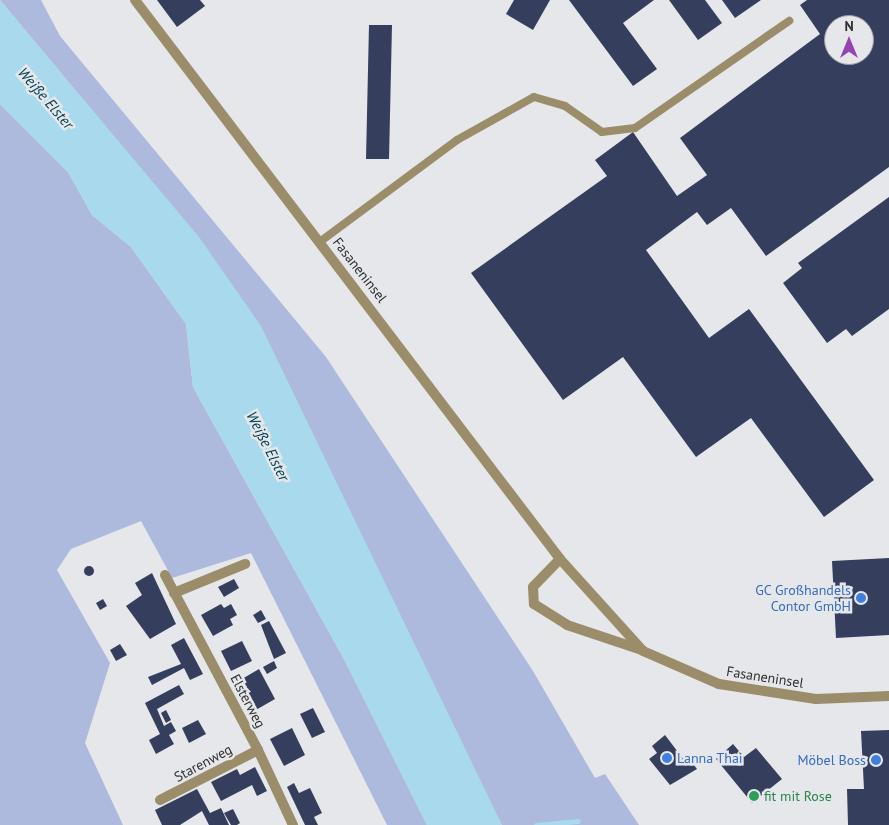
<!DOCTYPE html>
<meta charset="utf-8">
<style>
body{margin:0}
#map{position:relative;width:889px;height:825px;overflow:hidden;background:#e6e7ea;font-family:"PT Sans",sans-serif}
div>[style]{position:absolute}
.green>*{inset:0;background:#adb9dd}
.water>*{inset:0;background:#a9d9ec}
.stream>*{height:5px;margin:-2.5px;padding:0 2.5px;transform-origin:2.5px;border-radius:2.5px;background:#a9d9ec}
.building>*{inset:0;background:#363e5e}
.round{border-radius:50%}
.lane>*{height:8px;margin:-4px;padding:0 4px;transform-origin:4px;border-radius:4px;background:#9b8d6a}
.street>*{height:10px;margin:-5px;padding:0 5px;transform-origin:5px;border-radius:5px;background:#9b8d6a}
.dots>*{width:14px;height:14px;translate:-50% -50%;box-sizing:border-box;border:2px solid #e6e7ea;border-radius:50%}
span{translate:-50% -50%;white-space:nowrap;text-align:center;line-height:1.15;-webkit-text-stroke:5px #e6e7ea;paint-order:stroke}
.street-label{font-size:14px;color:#2e2f30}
.shop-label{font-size:14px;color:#366cbe}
.right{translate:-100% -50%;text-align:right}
.left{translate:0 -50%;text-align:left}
.leisure-label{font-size:14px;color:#27864d}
.water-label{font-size:15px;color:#004357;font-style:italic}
.north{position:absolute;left:824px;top:15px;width:50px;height:50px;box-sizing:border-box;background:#e6e7ea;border:1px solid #9c9da0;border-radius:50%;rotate:0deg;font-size:14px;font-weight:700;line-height:20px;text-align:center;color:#2e2f30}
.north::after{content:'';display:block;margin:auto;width:18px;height:22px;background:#9443b2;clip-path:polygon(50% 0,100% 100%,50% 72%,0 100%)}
</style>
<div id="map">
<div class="green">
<div style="clip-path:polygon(0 0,41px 0,60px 36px,326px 357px,533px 671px,595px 778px,605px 774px,639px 825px,502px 825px,181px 217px)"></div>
<div style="clip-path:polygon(0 104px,68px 172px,92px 215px,131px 247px,186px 324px,193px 387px,345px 661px,427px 825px,387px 825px,251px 553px,172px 578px,141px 521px,71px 549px,57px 570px,110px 663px,85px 743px,123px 825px,0 825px)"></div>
</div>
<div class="water">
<div style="clip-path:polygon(0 0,199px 237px,261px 326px,502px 825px,427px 825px,345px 661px,193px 387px,186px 324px,131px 247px,92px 215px,68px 172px,0 104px)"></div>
</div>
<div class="stream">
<div style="left:536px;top:825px;width:42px;rotate:-5.4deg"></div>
</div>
<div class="building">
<div style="clip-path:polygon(157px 0,200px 0,205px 6px,177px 27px)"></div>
<div style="clip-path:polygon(514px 0,550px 0,533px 30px,506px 14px)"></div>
<div style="clip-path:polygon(569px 0,654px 0,623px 23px,657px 69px,633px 86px)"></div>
<div style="clip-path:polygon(669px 0,705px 0,722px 23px,698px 40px)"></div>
<div style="clip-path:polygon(722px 0,761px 0,735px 18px)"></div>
<div style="clip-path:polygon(evenodd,807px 0,889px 0,889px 167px,766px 256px,731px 208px,707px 225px,697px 212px,646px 250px,709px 338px,749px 309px,874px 480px,824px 517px,751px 418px,696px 457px,623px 357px,563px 400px,471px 273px,607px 176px,595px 160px,633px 132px,677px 196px,707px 175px,680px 138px,820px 34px,800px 5px,807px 0,834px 25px,864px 25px,864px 55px,834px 55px,834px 25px)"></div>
<div style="clip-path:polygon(369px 25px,392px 25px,389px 159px,366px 159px)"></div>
<div style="clip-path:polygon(889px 197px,889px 309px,852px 336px,846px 329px,827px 343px,783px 283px,802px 268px,798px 263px)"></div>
<div style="clip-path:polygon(889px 558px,889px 635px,836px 638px,832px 561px)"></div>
<div class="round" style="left:84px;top:566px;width:10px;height:10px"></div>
<div style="clip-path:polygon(152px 573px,176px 624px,150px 639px,126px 606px,142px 595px,135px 583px)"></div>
<div style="clip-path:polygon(234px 579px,239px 588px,224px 597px,218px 587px)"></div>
<div style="clip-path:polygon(103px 599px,107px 606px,100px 610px,96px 603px)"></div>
<div style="clip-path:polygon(221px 604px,224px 608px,231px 604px,237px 615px,230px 619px,233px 625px,213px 636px,201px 615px)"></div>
<div style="clip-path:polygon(261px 610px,266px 619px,258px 623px,253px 615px)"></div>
<div style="clip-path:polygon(269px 621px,286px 653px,274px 659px,261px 625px)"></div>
<div style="clip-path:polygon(184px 638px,203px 674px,190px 680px,184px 668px,152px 685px,148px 677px,181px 664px,171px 645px)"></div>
<div style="clip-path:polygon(242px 641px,252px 661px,231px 671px,221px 651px)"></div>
<div style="clip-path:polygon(120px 644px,127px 655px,116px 661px,110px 650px)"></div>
<div style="clip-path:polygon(274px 661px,277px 668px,267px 674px,263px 667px)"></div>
<div style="clip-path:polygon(259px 669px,275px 699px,254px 711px,241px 694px,247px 687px,242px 679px)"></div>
<div style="clip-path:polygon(179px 685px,184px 694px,157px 709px,164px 726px,171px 722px,176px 731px,169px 735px,174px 744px,156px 754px,149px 740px,160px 734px,145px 703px)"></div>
<div style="clip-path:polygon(313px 708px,325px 732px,312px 738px,300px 714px)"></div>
<div style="clip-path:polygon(166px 710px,171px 720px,166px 723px,161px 713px)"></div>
<div style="clip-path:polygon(198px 720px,206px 734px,189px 743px,182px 728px)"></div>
<div style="clip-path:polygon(292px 728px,305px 755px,284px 766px,270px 739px)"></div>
<div style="clip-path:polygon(889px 730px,889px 825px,848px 825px,847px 789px,864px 789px,861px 731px)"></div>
<div style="clip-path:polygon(665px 735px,687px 764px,691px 761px,697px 769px,670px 785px,649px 759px,657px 753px,652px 746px)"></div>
<div style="clip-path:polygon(733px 744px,744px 757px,756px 748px,782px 779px,752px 803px,716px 759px)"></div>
<div style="clip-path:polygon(255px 767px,267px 791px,257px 796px,252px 785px,221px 801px,211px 782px,237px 769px,240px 775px)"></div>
<div style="clip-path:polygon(294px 783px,299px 793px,310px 788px,322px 813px,314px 817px,318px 825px,305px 825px,287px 787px)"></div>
<div style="clip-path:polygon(197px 789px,210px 813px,221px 808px,229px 825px,209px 825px,202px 811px,180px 825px,162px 825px,155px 810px)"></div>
<div style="clip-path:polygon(233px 809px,240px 823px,237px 825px,231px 825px,224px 813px)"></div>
</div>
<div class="lane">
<div style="left:321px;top:241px;width:169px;rotate:-36.6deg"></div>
<div style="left:457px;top:140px;width:88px;rotate:-29.2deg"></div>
<div style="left:534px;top:97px;width:32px;rotate:16deg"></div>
<div style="left:565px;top:106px;width:45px;rotate:35.1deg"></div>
<div style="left:602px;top:132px;width:33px;rotate:-7deg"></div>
<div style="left:635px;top:128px;width:188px;rotate:-34.8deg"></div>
</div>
<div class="street">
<div style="left:135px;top:0;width:702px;rotate:52.75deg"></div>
<div style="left:560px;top:559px;width:124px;rotate:47.9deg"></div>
<div style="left:643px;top:651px;width:83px;rotate:23.5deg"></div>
<div style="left:719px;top:684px;width:98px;rotate:8.8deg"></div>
<div style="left:816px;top:699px;width:73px;rotate:-2.4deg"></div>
<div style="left:560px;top:559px;width:39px;rotate:134deg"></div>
<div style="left:533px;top:587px;width:17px;rotate:87deg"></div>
<div style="left:534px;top:604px;width:39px;rotate:32deg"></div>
<div style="left:567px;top:625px;width:79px;rotate:18.4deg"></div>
<div style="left:165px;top:575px;width:198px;rotate:62deg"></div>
<div style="left:258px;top:750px;width:83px;rotate:65deg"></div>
<div style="left:174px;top:593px;width:77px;rotate:-22.2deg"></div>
<div style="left:160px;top:800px;width:110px;rotate:-27deg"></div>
</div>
<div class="dots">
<div style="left:861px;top:598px;background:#3f7fe0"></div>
<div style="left:667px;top:758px;background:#3f7fe0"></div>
<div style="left:876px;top:760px;background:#3f7fe0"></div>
<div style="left:754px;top:796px;background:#2e9e5b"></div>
</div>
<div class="street-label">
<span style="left:360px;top:270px;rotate:52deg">Fasaneninsel</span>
<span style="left:765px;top:677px;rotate:9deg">Fasaneninsel</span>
<span style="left:248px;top:701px;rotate:62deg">Elsterweg</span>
<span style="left:203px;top:763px;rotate:-28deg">Starenweg</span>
</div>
<div class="shop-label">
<span class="right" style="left:851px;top:598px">GC Großhandels<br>Contor GmbH</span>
<span class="left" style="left:677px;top:758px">Lanna Thai</span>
<span class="right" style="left:866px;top:760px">Möbel Boss</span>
</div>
<div class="leisure-label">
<span class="left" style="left:764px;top:796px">fit mit Rose</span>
</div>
<div class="water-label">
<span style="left:46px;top:98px;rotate:49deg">Weiße Elster</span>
<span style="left:268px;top:446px;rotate:63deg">Weiße Elster</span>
</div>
<div class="north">N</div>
</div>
